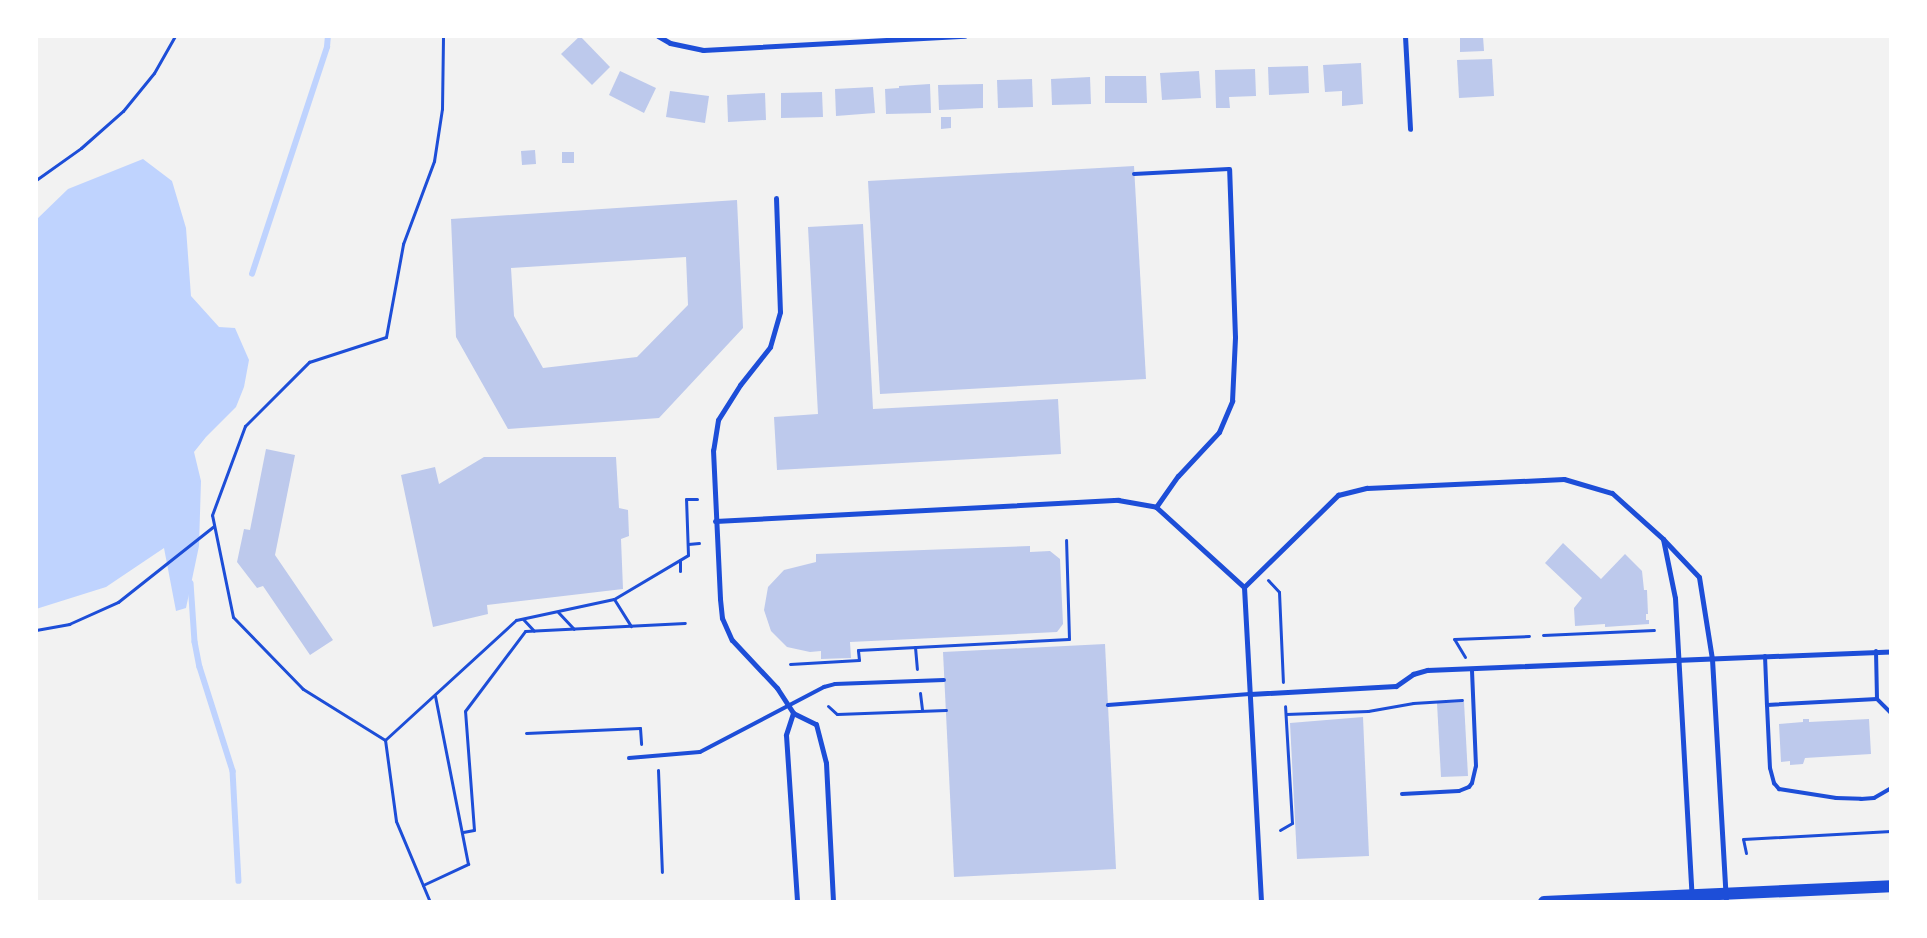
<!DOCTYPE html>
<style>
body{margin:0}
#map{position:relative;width:1927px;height:938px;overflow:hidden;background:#f2f2f2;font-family:"Sofia Sans Condensed",sans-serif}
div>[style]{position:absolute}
.water>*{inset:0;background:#bfd3fe}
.stream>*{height:5.5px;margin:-2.75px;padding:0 2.75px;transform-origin:2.75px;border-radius:2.75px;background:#bfd3fe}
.building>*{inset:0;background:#bdc9ec}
.path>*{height:3px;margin:-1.5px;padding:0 1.5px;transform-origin:1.5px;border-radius:1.5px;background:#1d4ed8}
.service>*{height:4px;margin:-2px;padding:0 2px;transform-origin:2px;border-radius:2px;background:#1d4ed8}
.minor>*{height:5px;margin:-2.5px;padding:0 2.5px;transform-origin:2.5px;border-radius:2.5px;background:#1d4ed8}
.primary>*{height:12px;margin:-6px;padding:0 6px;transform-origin:6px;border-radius:6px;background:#1d4ed8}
span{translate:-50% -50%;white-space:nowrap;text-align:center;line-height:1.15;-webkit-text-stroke:4px #fff;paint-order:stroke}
.frame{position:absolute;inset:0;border:38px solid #fff;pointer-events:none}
</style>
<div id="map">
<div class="water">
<div style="clip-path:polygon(143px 159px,172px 181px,186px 228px,191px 296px,219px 327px,235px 328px,249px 360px,244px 387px,236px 407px,206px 437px,194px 452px,201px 481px,199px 546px,186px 608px,176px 611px,164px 548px,106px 587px,36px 609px,36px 220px,68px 189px)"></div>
</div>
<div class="stream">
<div style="left:252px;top:274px;width:239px;rotate:-71.7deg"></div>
<div style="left:327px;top:47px;width:11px;rotate:-85deg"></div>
<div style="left:191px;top:583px;width:59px;rotate:86.1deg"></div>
<div style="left:195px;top:642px;width:25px;rotate:79deg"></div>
<div style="left:200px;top:667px;width:109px;rotate:72.4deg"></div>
<div style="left:233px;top:771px;width:110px;rotate:86.9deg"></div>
</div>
<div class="building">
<div style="clip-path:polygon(580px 36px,610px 67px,592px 85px,561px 54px)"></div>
<div style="clip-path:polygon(1460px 36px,1483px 36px,1484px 51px,1460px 52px)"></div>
<div style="clip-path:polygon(1492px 59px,1494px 96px,1459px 98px,1457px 60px)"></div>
<div style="clip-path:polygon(1361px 63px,1363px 104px,1342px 106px,1342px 91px,1325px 92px,1323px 65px)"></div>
<div style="clip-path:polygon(1308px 66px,1309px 93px,1269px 95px,1268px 67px)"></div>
<div style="clip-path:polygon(1255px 69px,1256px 96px,1229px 97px,1230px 108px,1216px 108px,1215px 70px)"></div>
<div style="clip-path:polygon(620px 71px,656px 88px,644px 113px,609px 95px)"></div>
<div style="clip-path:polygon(1199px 71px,1201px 98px,1162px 100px,1160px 73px)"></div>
<div style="clip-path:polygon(1105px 76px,1146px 76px,1147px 103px,1105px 103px)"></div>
<div style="clip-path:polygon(1090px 77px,1091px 104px,1052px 105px,1051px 79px)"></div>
<div style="clip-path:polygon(1032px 79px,1033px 107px,998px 108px,997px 80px)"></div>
<div style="clip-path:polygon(930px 84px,931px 113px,886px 114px,885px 89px,899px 88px,899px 86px)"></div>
<div style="clip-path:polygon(983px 84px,983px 108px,939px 110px,938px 85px)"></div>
<div style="clip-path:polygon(873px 87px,875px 113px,836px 116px,835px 89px)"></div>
<div style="clip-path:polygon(670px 91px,709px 96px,705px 123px,666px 117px)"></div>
<div style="clip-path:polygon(822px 92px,823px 117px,781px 118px,781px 93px)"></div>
<div style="clip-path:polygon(765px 93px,766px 120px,728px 122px,727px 95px)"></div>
<div style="clip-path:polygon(941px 117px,951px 117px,951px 128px,941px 129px)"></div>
<div style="clip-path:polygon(535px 150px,536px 164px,522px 165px,521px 151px)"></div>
<div style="clip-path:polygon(562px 152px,574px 152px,574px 163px,562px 163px)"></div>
<div style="clip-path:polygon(1134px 166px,1146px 379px,880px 394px,868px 181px)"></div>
<div style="clip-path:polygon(evenodd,737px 200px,743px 328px,659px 418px,508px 429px,456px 337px,451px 219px,737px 200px,686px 257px,688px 305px,637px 357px,543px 368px,514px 316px,511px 268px,686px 257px)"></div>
<div style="clip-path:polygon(863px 224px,873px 409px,1058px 399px,1061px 454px,777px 470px,774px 417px,818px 414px,808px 227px)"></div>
<div style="clip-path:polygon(266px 449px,295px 455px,275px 555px,333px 640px,310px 655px,263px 586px,257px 588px,237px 562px,244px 529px,250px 530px)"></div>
<div style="clip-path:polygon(484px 457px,616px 457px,619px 508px,628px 510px,629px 536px,621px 539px,623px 589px,487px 605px,488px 614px,433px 627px,401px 475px,435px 467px,439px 484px)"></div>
<div style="clip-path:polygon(1563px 543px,1601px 579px,1625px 554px,1642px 571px,1644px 590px,1647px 590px,1648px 614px,1646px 614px,1646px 620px,1649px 620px,1649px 624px,1605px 627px,1605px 624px,1575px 626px,1574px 608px,1582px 598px,1545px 563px)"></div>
<div style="clip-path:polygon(1030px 546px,1030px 552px,1050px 551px,1060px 559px,1063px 624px,1057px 632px,850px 642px,851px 658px,821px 659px,821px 651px,810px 652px,787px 647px,771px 631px,764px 610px,768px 587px,784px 570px,816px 562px,816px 554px)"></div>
<div style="clip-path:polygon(1105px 644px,1116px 869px,954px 877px,943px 652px)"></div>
<div style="clip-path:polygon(1464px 702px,1468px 776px,1441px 777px,1437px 703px)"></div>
<div style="clip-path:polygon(1363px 717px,1369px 856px,1297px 859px,1290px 723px)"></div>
<div style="clip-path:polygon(1803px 719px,1809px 719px,1809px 722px,1869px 719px,1871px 754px,1805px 758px,1803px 764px,1790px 765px,1790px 761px,1781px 762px,1779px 724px,1803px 722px)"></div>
</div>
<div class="path">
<div style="left:36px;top:180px;width:55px;rotate:-35.4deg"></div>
<div style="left:81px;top:148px;width:56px;rotate:-41.4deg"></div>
<div style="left:123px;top:111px;width:49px;rotate:-50.8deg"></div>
<div style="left:154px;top:73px;width:43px;rotate:-60.4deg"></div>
<div style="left:688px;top:544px;width:11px;rotate:-5deg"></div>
<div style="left:680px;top:560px;width:11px;rotate:90deg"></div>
<div style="left:1268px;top:580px;width:16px;rotate:47deg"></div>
<div style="left:1279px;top:592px;width:90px;rotate:87.5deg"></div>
<div style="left:614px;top:599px;width:32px;rotate:58deg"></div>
<div style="left:558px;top:612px;width:23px;rotate:47deg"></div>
<div style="left:523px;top:619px;width:16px;rotate:47deg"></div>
<div style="left:36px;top:630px;width:34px;rotate:-10deg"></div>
<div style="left:69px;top:624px;width:54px;rotate:-24.2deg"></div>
<div style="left:118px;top:602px;width:122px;rotate:-38.4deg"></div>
<div style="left:1543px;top:635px;width:111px;rotate:-2.6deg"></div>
<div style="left:915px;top:647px;width:22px;rotate:85deg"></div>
<div style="left:1465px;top:657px;width:21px;rotate:-121deg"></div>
<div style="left:1454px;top:639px;width:75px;rotate:-2.3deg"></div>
<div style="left:790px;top:664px;width:69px;rotate:-3.3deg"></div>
<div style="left:859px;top:660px;width:10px;rotate:-96deg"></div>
<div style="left:858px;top:650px;width:211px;rotate:-3deg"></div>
<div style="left:1069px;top:639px;width:99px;rotate:-91.7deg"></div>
<div style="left:920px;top:693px;width:17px;rotate:83deg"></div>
<div style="left:828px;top:706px;width:12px;rotate:42deg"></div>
<div style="left:837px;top:714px;width:109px;rotate:-2.1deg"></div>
<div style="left:1286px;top:714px;width:82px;rotate:-2.1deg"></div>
<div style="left:1368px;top:711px;width:46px;rotate:-10.1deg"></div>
<div style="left:1413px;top:703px;width:49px;rotate:-3.5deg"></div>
<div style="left:526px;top:733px;width:114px;rotate:-2.5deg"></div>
<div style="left:640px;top:728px;width:16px;rotate:86deg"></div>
<div style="left:385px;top:740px;width:178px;rotate:-42.5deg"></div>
<div style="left:516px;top:620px;width:100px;rotate:-12.1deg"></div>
<div style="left:614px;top:599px;width:86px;rotate:-30.7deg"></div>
<div style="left:688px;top:555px;width:56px;rotate:-92deg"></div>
<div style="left:686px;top:499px;width:11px"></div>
<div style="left:658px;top:770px;width:102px;rotate:87.8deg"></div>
<div style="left:1280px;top:830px;width:14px;rotate:-30deg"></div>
<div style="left:1292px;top:823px;width:117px;rotate:-93.4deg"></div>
<div style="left:463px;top:832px;width:11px;rotate:-10deg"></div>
<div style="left:474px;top:830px;width:119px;rotate:-94.3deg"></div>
<div style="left:465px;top:711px;width:100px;rotate:-53.1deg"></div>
<div style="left:525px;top:631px;width:160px;rotate:-2.9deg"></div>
<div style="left:1746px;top:853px;width:14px;rotate:-102deg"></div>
<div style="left:1743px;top:839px;width:148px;rotate:-3.1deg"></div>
<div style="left:423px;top:885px;width:50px;rotate:-25deg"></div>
<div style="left:468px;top:864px;width:171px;rotate:-101.1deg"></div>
<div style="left:430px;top:902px;width:88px;rotate:-112.8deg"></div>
<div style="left:396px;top:821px;width:82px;rotate:-97.7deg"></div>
<div style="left:385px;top:740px;width:97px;rotate:-148.1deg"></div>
<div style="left:303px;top:689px;width:100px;rotate:-134.2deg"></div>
<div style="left:233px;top:617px;width:104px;rotate:-101.6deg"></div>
<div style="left:212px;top:515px;width:95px;rotate:-69.7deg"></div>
<div style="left:245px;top:426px;width:91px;rotate:-45deg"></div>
<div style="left:309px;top:362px;width:81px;rotate:-18deg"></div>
<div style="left:386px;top:337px;width:95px;rotate:-79.6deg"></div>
<div style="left:403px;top:244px;width:89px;rotate:-69.5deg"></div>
<div style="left:434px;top:161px;width:53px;rotate:-81.3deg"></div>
<div style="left:442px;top:109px;width:73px;rotate:-89.2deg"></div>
</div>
<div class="service">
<div style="left:1134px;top:174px;width:95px;rotate:-3deg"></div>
<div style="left:1876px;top:651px;width:48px;rotate:88.8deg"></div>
<div style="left:1765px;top:656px;width:49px;rotate:87.7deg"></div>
<div style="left:1108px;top:705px;width:142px;rotate:-4.4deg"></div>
<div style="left:1891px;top:713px;width:20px;rotate:-135deg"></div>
<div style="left:1877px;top:699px;width:110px;rotate:176.9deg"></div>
<div style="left:1767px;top:705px;width:63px;rotate:87.3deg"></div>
<div style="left:1770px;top:768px;width:16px;rotate:75deg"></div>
<div style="left:1774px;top:783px;width:8px;rotate:50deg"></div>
<div style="left:1779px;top:789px;width:58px;rotate:9deg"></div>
<div style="left:1836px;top:798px;width:25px;rotate:2deg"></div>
<div style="left:1861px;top:799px;width:13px;rotate:-4deg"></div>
<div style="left:1874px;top:798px;width:20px;rotate:-30deg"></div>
<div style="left:629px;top:758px;width:71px;rotate:-4.8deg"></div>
<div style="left:700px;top:752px;width:140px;rotate:-27.7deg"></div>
<div style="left:824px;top:687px;width:11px;rotate:-15deg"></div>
<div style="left:835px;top:684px;width:109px;rotate:-2.1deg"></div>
<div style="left:1402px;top:794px;width:57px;rotate:-3deg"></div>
<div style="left:1459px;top:791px;width:11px;rotate:-22deg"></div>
<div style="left:1469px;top:787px;width:5px;rotate:-53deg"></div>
<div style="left:1472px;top:783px;width:17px;rotate:-77deg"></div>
<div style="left:1476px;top:766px;width:97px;rotate:-92.4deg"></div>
</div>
<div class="minor">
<div style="left:658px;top:36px;width:14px;rotate:30deg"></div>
<div style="left:670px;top:43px;width:34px;rotate:12deg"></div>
<div style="left:703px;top:50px;width:262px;rotate:-3.1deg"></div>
<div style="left:1405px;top:36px;width:93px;rotate:86.9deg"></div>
<div style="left:776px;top:198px;width:114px;rotate:88deg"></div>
<div style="left:780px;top:312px;width:36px;rotate:106deg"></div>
<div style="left:770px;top:347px;width:48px;rotate:128.3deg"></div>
<div style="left:740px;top:385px;width:41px;rotate:122.2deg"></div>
<div style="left:718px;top:420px;width:30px;rotate:99deg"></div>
<div style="left:713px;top:450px;width:149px;rotate:87.3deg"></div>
<div style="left:720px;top:599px;width:19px;rotate:84deg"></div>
<div style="left:722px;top:618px;width:24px;rotate:66deg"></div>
<div style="left:732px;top:640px;width:66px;rotate:46.8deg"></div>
<div style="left:777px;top:688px;width:30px;rotate:57deg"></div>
<div style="left:793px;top:713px;width:25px;rotate:26deg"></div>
<div style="left:816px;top:724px;width:40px;rotate:75.6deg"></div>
<div style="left:826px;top:763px;width:139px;rotate:87.1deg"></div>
<div style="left:1156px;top:507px;width:38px;rotate:-55deg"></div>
<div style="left:1178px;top:476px;width:60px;rotate:-47deg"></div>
<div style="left:1219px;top:432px;width:34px;rotate:-67deg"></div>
<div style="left:1232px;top:401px;width:64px;rotate:-87.3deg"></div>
<div style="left:1235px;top:337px;width:168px;rotate:-92deg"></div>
<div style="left:715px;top:521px;width:404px;rotate:-3deg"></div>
<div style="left:1118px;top:500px;width:39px;rotate:10deg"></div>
<div style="left:1156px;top:507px;width:119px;rotate:42.3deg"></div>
<div style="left:1663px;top:539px;width:60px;rotate:78.5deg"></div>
<div style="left:1675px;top:598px;width:304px;rotate:86.8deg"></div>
<div style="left:1244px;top:587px;width:132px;rotate:-44.4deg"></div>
<div style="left:1338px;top:495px;width:30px;rotate:-14deg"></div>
<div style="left:1367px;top:488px;width:197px;rotate:-2.6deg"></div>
<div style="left:1564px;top:479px;width:50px;rotate:16.3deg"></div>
<div style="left:1612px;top:493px;width:69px;rotate:42deg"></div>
<div style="left:1663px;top:539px;width:52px;rotate:46.5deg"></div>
<div style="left:1699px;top:577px;width:83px;rotate:81deg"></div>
<div style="left:1712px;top:659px;width:243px;rotate:86.7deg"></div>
<div style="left:1244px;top:587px;width:315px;rotate:86.9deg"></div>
<div style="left:1250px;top:694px;width:146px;rotate:-3.1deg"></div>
<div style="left:1396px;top:686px;width:21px;rotate:-35deg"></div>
<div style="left:1413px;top:674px;width:15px;rotate:-16deg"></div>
<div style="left:1427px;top:670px;width:464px;rotate:-2.3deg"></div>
<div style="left:793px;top:713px;width:23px;rotate:108deg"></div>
<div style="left:786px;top:735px;width:167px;rotate:86.2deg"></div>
</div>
<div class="primary">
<div style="left:1544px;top:902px;width:347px;rotate:-2.6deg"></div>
</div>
<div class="frame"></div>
</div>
